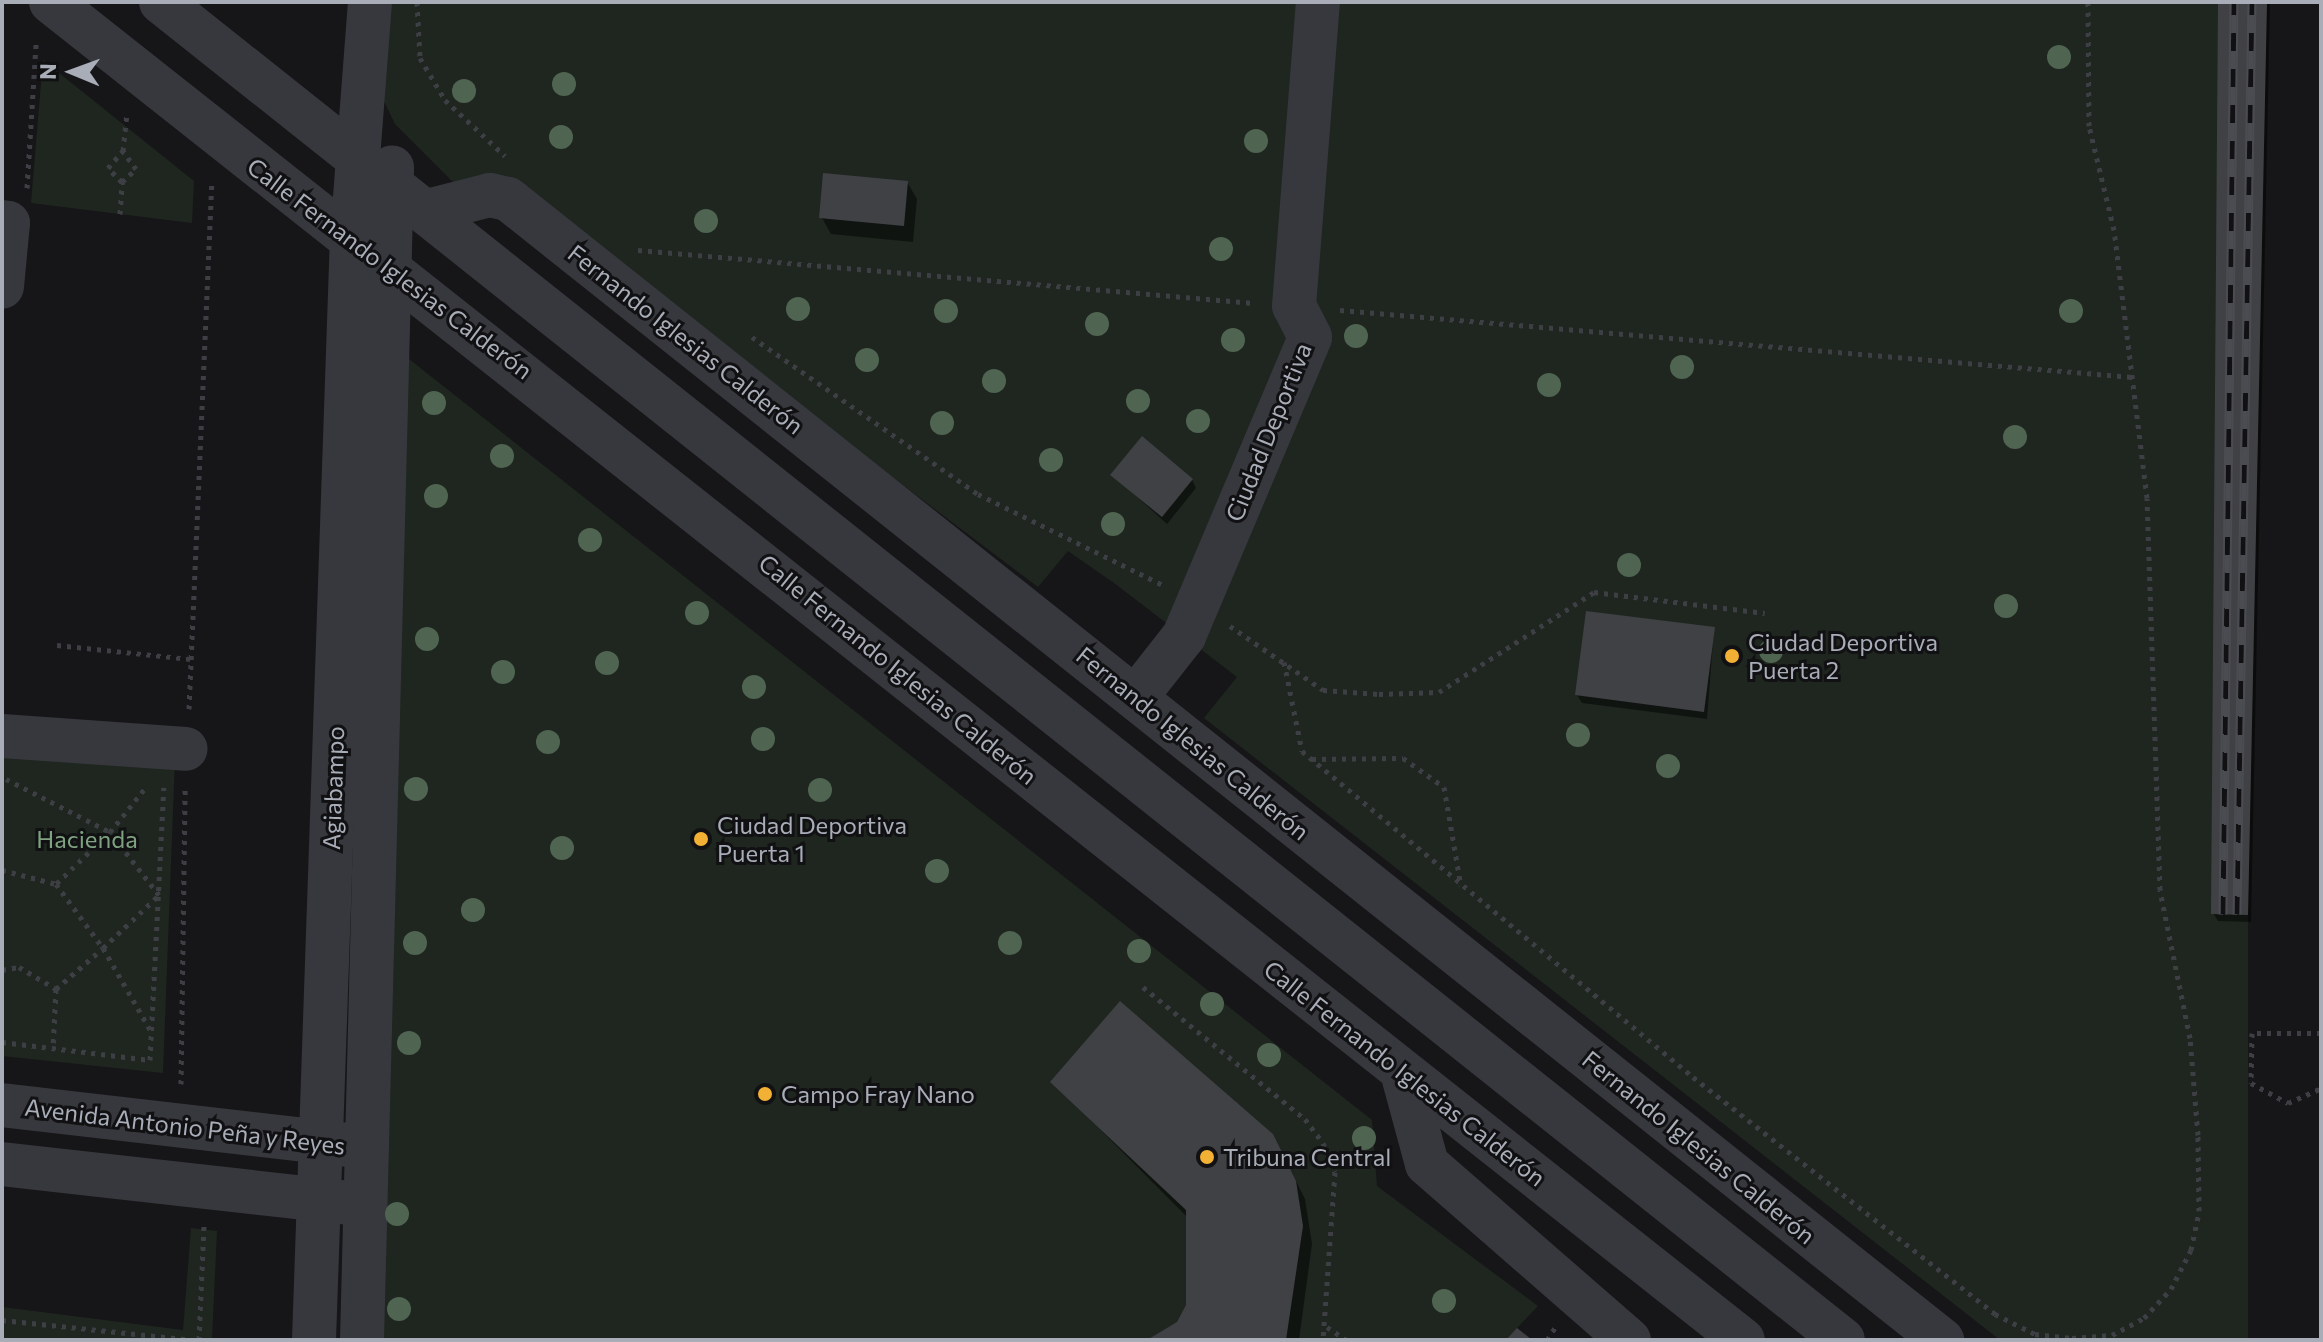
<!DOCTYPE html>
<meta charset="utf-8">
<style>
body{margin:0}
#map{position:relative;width:2323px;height:1342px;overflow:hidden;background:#161618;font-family:Commissioner,sans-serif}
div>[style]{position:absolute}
.green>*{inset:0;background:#1e261f}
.shadow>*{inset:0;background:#0007}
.building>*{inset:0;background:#404145}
.path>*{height:5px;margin-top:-2.5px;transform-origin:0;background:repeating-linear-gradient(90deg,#3d3f44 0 4px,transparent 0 10px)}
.minor>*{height:44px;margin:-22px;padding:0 22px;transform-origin:22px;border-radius:22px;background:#37383d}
.rail>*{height:9px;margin-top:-4.5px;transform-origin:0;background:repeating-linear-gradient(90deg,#111113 0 18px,#4a4c52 0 36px);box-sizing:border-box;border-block:2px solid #4a4c52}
.trees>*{width:24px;height:24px;margin:-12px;border-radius:50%;background:#506452}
.dots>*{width:22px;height:22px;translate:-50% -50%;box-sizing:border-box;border:4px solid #111113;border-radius:50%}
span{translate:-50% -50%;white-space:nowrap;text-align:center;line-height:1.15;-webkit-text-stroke:6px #111113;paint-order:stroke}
.street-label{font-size:24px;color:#a8adb8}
.poi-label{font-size:24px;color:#a8adb8}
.left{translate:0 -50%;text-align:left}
.park-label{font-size:24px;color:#7fa381}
.frame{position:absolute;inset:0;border:4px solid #a8adb8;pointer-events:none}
.north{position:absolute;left:32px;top:32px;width:80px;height:80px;-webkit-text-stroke:6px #111113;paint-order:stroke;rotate:271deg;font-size:22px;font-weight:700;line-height:32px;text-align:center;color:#a8adb8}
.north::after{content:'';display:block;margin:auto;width:28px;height:36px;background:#a8adb8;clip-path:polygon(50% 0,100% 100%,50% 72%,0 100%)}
</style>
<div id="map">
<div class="green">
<div style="clip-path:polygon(378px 2px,2267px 2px,2248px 915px,2248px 1340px,2000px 1340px,1204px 718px,1237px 677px,1114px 583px,1068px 551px,1038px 587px,598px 255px,452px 181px,395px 124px,383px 99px)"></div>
<div style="clip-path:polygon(43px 60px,194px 181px,192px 223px,31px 203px)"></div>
<div style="clip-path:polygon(395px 348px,1372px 1120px,1377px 1186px,1538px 1306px,1517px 1328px,1532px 1340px,376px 1340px)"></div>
<div style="clip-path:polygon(2px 745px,175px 758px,163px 1073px,2px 1056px)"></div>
<div style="clip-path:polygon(191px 1228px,217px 1231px,212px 1340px,2px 1340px,2px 1307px,183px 1330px)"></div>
</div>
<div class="shadow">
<div style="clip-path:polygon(2220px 2px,2270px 2px,2251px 922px,2218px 921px,2213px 913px)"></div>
<div style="clip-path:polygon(907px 182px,917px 199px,913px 242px,831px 234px,822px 218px)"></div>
<div style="clip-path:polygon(1113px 475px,1192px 480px,1196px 488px,1167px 524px)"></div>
<div style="clip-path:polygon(1714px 629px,1707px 719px,1582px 703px,1577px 695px)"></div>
<div style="clip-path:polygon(1053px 1082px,1282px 1153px,1305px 1199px,1312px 1244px,1299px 1340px,1151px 1340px,1178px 1323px,1188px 1306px,1188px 1218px)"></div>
</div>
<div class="building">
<div style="clip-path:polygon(2218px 2px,2267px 2px,2248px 915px,2211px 914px)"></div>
<div style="clip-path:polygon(823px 173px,908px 181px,904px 226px,819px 218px)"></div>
<div style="clip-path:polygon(1142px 436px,1193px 479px,1162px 517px,1110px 475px)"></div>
<div style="clip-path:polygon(1586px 611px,1715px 627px,1704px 712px,1575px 695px)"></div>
<div style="clip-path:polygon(1120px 1001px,1273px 1134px,1296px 1181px,1303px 1226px,1286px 1340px,1147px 1340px,1177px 1322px,1186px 1305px,1186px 1210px,1050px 1082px)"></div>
<div style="clip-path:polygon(1517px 1328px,1532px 1340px,1506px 1340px)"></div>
</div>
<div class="path">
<div style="left:417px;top:2px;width:56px;rotate:86.9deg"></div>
<div style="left:420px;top:58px;width:49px;rotate:59.2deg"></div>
<div style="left:445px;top:100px;width:82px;rotate:43deg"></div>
<div style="left:122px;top:182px;width:19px;rotate:-43deg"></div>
<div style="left:136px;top:169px;width:22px;rotate:-126deg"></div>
<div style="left:27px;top:188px;width:145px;rotate:-86.4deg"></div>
<div style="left:120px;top:214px;width:32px;rotate:-86deg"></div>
<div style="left:122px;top:182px;width:20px;rotate:-135deg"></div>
<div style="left:108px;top:168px;width:23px;rotate:-49deg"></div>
<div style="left:123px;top:151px;width:39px;rotate:-84deg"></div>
<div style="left:638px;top:250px;width:618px;rotate:4.92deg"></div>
<div style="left:1340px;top:310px;width:795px;rotate:4.84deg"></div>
<div style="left:752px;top:337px;width:275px;rotate:34.8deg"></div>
<div style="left:978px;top:494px;width:206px;rotate:26.2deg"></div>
<div style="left:1230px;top:626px;width:113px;rotate:34.5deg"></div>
<div style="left:1323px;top:690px;width:56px;rotate:4.1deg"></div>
<div style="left:1379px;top:694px;width:60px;rotate:-1.9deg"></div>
<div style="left:1439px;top:692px;width:184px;rotate:-32.8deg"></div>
<div style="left:1594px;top:592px;width:172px;rotate:7deg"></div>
<div style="left:57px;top:645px;width:135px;rotate:6deg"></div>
<div style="left:1284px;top:662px;width:91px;rotate:78.6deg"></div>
<div style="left:1302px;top:751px;width:509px;rotate:39.82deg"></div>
<div style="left:1693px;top:1077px;width:384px;rotate:38.1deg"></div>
<div style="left:1995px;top:1314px;width:45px;rotate:26.6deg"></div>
<div style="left:2035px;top:1334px;width:37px;rotate:6deg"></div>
<div style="left:2072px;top:1338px;width:40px;rotate:-4.3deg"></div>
<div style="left:2112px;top:1335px;width:36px;rotate:-28deg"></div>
<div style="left:2144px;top:1318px;width:40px;rotate:-47deg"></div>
<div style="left:2171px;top:1289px;width:44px;rotate:-62.9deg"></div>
<div style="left:2191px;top:1250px;width:40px;rotate:-78deg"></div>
<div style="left:2199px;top:1211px;width:76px;rotate:-90.8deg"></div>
<div style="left:2198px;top:1135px;width:97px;rotate:-94.7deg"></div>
<div style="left:2190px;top:1038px;width:151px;rotate:-101.5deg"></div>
<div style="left:2160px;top:890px;width:392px;rotate:-91.9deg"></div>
<div style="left:2147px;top:498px;width:270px;rotate:-97deg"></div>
<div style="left:2114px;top:230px;width:107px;rotate:-103.5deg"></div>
<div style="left:2089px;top:126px;width:124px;rotate:-90.5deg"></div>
<div style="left:189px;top:709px;width:530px;rotate:-87.52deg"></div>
<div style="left:1312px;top:759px;width:91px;rotate:-0.6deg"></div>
<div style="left:1403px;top:758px;width:50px;rotate:35.3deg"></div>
<div style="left:1444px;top:787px;width:100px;rotate:80.3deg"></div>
<div style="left:6px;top:779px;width:117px;rotate:27deg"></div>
<div style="left:110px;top:832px;width:58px;rotate:-51.3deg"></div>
<div style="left:2px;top:870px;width:56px;rotate:14.5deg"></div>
<div style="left:56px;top:884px;width:79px;rotate:53.7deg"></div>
<div style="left:103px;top:948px;width:77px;rotate:-43.4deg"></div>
<div style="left:159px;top:895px;width:80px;rotate:-127.9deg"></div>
<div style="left:110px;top:832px;width:75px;rotate:136.1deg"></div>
<div style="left:2px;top:970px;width:17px;rotate:-10deg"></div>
<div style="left:19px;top:967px;width:43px;rotate:30.7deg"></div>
<div style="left:56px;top:989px;width:59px;rotate:92.9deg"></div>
<div style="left:1143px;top:987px;width:209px;rotate:39.2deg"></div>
<div style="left:1305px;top:1119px;width:30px;rotate:53deg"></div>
<div style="left:1323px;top:1143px;width:31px;rotate:68deg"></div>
<div style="left:1335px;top:1172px;width:168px;rotate:94.1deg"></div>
<div style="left:56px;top:989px;width:62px;rotate:-41.1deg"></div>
<div style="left:103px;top:948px;width:96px;rotate:60deg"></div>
<div style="left:2321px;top:1033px;width:69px;rotate:180deg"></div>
<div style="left:2252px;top:1033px;width:50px;rotate:91.1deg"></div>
<div style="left:2251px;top:1083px;width:42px;rotate:28.4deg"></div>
<div style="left:2288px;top:1103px;width:36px;rotate:-24deg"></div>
<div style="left:2px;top:1042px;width:149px;rotate:6.9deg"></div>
<div style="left:150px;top:1060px;width:273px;rotate:-87.1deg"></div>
<div style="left:181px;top:1084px;width:298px;rotate:-89.2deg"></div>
<div style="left:2px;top:1320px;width:190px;rotate:6deg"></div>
<div style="left:1327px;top:1327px;width:23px;rotate:34deg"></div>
<div style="left:199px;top:1340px;width:115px;rotate:-87.5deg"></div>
<div style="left:1547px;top:1340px;width:17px;rotate:-57deg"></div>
</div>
<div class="minor">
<div style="left:51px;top:2px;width:2157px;rotate:38.34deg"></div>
<div style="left:161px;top:2px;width:2149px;rotate:38.5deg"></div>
<div style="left:427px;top:211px;width:65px;rotate:-14.3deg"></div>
<div style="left:490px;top:195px;width:18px;rotate:13deg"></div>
<div style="left:508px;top:199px;width:1833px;rotate:38.51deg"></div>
<div style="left:2px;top:222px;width:6px;rotate:9deg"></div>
<div style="left:8px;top:223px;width:64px;rotate:95.4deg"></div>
<div style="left:1136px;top:697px;width:78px;rotate:-51.8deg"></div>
<div style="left:1184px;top:636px;width:324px;rotate:-67.1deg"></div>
<div style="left:1310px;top:337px;width:35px;rotate:-117deg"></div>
<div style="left:1294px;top:306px;width:305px;rotate:-85.5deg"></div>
<div style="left:2px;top:736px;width:184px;rotate:4deg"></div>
<div style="left:1402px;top:1072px;width:95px;rotate:74.8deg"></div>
<div style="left:1427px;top:1164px;width:268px;rotate:41.1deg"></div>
<div style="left:2px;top:1105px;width:350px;rotate:6.6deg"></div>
<div style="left:2px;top:1164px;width:349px;rotate:6.4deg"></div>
<div style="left:314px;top:1340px;width:1105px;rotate:-88.03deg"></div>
<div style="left:352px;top:236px;width:235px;rotate:-85.6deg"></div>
<div style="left:362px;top:1340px;width:1173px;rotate:-88.53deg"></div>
</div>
<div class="rail">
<div style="left:2223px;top:914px;width:912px;rotate:-89.31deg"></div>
<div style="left:2237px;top:914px;width:912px;rotate:-89.06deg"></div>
</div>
<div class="trees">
<div style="left:2059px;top:57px"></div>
<div style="left:564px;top:84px"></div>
<div style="left:464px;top:91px"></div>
<div style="left:561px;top:137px"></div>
<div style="left:1256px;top:141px"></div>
<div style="left:706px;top:221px"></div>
<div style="left:1221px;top:249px"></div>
<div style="left:798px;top:309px"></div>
<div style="left:946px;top:311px"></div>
<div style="left:2071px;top:311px"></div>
<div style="left:1097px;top:324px"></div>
<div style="left:1356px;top:336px"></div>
<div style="left:1233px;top:340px"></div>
<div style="left:867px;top:360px"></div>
<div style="left:1682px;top:367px"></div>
<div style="left:994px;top:381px"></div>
<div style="left:1549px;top:385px"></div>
<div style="left:1138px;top:401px"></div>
<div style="left:434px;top:403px"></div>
<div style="left:1198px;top:421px"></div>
<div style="left:942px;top:423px"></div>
<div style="left:2015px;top:437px"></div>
<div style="left:502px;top:456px"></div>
<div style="left:1051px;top:460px"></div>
<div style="left:436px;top:496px"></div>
<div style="left:1113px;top:524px"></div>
<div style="left:590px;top:540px"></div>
<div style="left:1629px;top:565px"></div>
<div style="left:2006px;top:606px"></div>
<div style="left:697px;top:613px"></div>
<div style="left:427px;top:639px"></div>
<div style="left:1771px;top:651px"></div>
<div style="left:607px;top:663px"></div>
<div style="left:503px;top:672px"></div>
<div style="left:754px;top:687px"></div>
<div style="left:1578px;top:735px"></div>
<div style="left:763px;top:739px"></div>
<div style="left:548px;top:742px"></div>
<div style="left:1668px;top:766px"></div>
<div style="left:416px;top:789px"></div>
<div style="left:820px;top:790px"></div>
<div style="left:562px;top:848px"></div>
<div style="left:937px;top:871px"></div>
<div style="left:473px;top:910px"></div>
<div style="left:415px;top:943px"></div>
<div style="left:1010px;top:943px"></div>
<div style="left:1139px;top:951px"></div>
<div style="left:1212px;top:1004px"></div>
<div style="left:409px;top:1043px"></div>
<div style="left:1269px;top:1055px"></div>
<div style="left:1364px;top:1138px"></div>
<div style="left:397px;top:1214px"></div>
<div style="left:1444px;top:1301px"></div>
<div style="left:399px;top:1309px"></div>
</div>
<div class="dots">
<div style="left:1732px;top:656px;background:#f2b134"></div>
<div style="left:701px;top:839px;background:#f2b134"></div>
<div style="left:765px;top:1094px;background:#f2b134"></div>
<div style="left:1207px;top:1157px;background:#f2b134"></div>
</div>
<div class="street-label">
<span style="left:390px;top:268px;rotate:37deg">Calle Fernando Iglesias Calderón</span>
<span style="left:686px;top:339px;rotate:38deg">Fernando Iglesias Calderón</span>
<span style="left:1268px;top:432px;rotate:-68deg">Ciudad Deportiva</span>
<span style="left:898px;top:669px;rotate:39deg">Calle Fernando Iglesias Calderón</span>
<span style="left:1193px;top:743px;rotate:39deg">Fernando Iglesias Calderón</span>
<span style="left:333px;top:788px;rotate:-88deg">Agiabampo</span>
<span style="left:1405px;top:1073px;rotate:38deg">Calle Fernando Iglesias Calderón</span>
<span style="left:185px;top:1126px;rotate:7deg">Avenida Antonio Peña y Reyes</span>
<span style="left:1699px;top:1147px;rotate:39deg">Fernando Iglesias Calderón</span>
</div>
<div class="poi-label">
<span class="left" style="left:1748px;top:656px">Ciudad Deportiva<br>Puerta 2</span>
<span class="left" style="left:717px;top:839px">Ciudad Deportiva<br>Puerta 1</span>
<span class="left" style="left:781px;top:1094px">Campo Fray Nano</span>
<span class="left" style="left:1223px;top:1157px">Tribuna Central</span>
</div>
<div class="park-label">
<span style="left:87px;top:839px">Hacienda</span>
</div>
<div class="frame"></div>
<div class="north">N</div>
</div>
